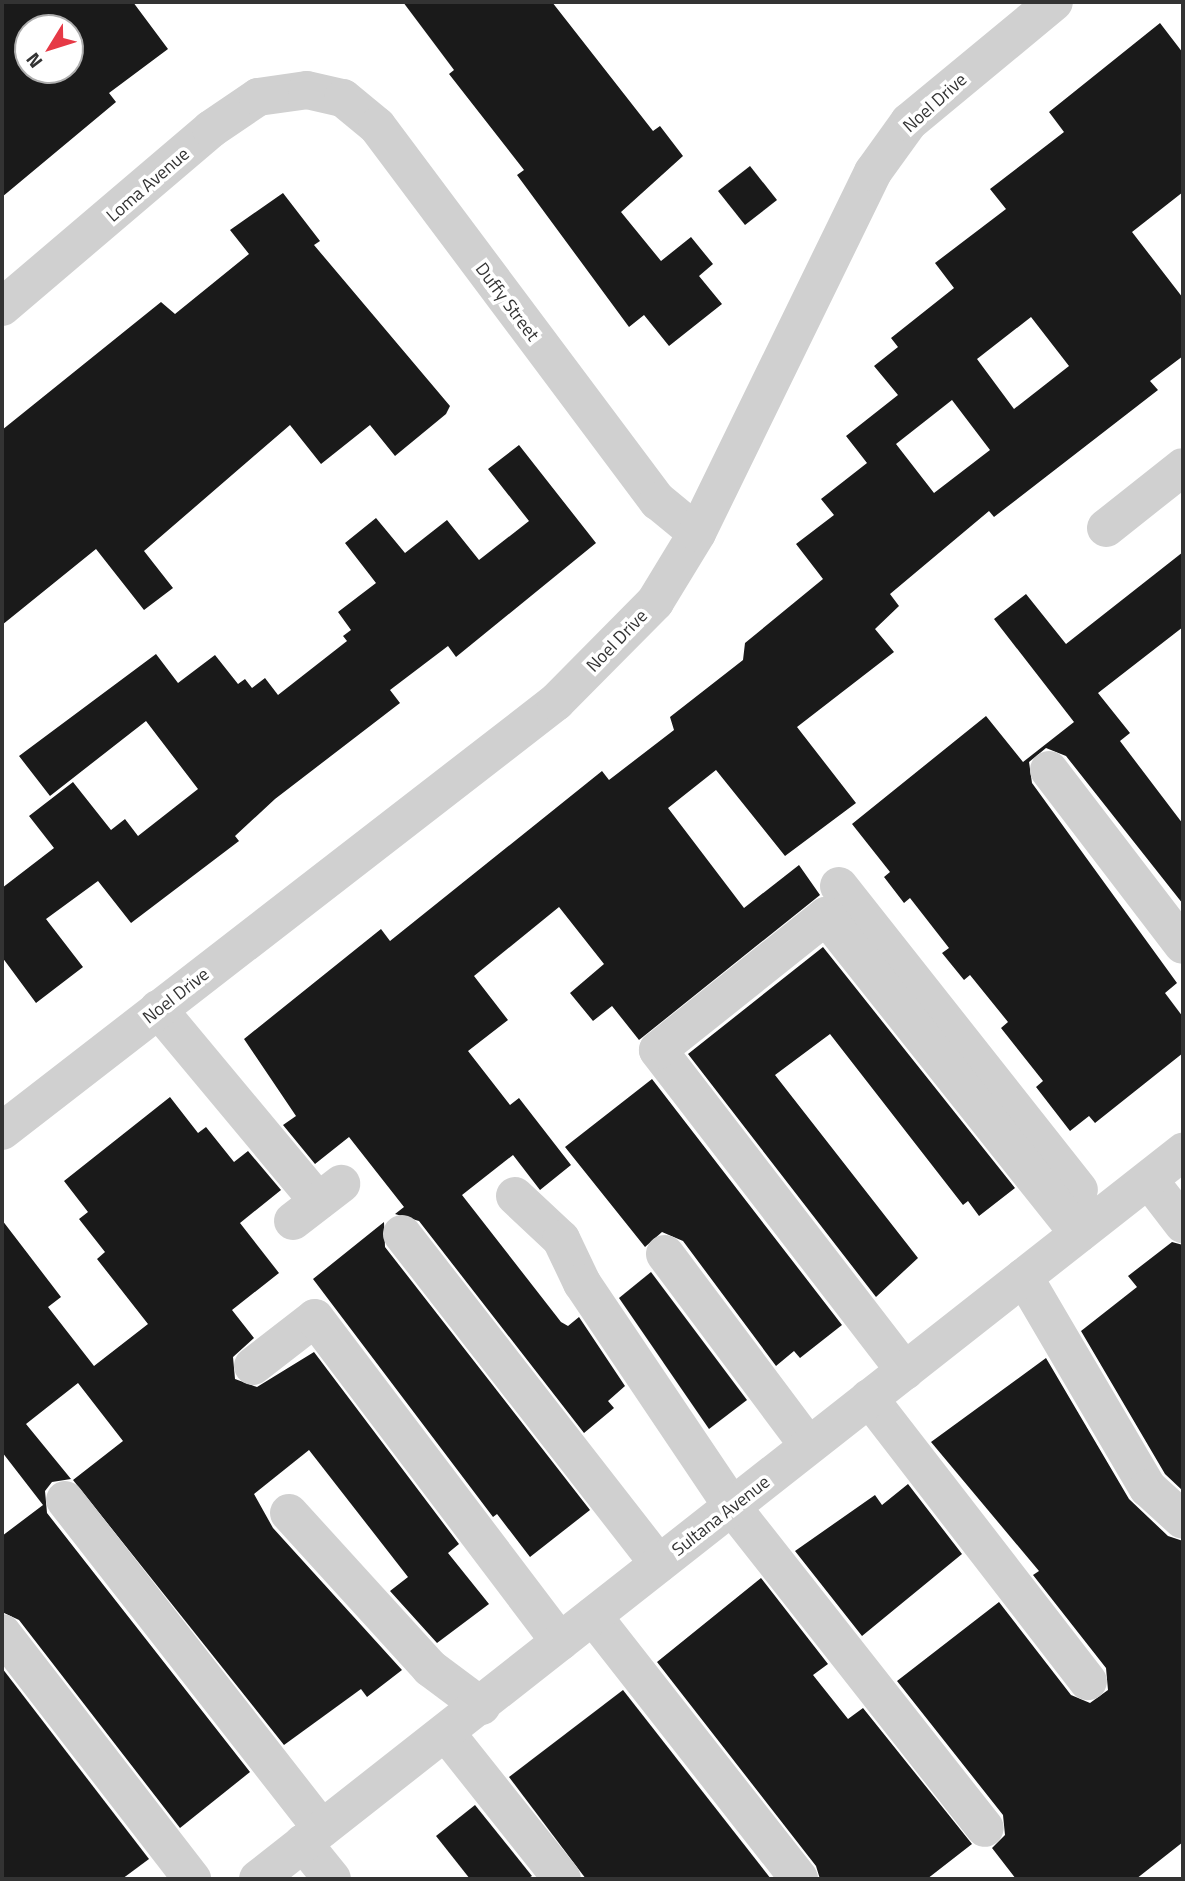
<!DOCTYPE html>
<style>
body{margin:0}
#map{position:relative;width:1185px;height:1881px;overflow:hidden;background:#fff;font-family:"Titillium Web",sans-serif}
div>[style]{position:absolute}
.building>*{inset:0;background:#1a1a1a}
.minor>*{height:38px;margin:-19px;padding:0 19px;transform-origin:19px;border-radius:19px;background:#d0d0d0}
span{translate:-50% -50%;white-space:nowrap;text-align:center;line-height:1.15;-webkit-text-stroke:7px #fff;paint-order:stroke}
.street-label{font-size:18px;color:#333}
.frame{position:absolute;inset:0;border:4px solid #333;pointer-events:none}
.north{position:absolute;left:14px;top:14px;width:70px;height:70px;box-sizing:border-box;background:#fff;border:2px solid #adadad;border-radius:50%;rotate:232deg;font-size:19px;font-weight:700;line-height:28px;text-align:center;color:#333}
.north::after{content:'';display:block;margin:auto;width:24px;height:32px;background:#e63946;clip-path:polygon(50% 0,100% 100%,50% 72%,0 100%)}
</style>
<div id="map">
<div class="building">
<div style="clip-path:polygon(evenodd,2px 2px,133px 2px,168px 49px,109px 93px,116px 102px,2px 197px,2px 2px,28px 28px,70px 28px,70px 70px,28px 70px,28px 28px)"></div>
<div style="clip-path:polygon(403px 2px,552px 2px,653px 131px,660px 126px,683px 156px,621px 212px,661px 261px,691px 237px,713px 264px,699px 276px,722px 304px,669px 346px,644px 315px,629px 327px,517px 175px,524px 170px,449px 74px,454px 70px)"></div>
<div style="clip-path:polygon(evenodd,1160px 23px,1183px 53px,1183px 192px,1132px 232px,1183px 298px,1183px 356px,1150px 381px,1158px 390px,994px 517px,989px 511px,890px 594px,899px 606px,875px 629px,894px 652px,797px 727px,856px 803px,785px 856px,716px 770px,668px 808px,744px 908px,799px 865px,820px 895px,639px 1040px,612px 1006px,593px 1021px,570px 993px,604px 964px,559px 907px,474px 976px,508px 1020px,468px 1051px,510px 1105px,519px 1098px,571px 1165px,540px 1190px,513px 1155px,462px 1195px,561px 1322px,568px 1326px,579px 1317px,625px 1386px,608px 1401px,614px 1408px,584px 1433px,419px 1221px,395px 1214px,404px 1207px,349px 1137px,315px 1164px,283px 1125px,296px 1116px,244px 1039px,381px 929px,390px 941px,602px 771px,609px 780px,674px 730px,670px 717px,743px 660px,745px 643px,823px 579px,796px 544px,834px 515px,821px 499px,867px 463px,846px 436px,898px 395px,874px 366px,898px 347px,891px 338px,954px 288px,935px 263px,1006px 209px,990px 189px,1064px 132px,1049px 112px,1160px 23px,1031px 317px,1069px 366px,1014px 409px,977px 359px,1031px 317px,1160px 23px,952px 400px,990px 450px,934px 493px,896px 444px,952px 400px)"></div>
<div style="clip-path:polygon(750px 166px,777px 200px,745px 225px,718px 191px)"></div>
<div style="clip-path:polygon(283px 193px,320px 241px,314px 245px,450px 406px,446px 414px,395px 456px,370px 425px,321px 464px,290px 425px,144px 551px,173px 588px,144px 610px,96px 549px,2px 625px,2px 430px,161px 302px,175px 314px,249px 254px,230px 230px)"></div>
<div style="clip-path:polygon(519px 445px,596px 543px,456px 657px,448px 646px,390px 690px,400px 703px,275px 799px,235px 836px,239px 841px,131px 923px,98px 881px,46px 919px,83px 967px,36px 1003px,2px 957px,2px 888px,54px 848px,29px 816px,73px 782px,111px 830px,125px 819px,138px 836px,198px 789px,146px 721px,50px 796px,19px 756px,156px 654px,178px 683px,215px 655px,238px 684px,245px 679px,252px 688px,265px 678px,278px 695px,347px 641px,343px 636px,351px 630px,338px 612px,376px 583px,345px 543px,376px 518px,405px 553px,447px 520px,479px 560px,529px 521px,488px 469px)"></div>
<div style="clip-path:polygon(1183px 552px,1183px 627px,1098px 693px,1130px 733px,1120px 741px,1183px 824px,1183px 904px,1066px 756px,1046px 748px,1029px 762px,1032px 783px,1177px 983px,1165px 993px,1183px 1017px,1183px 1053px,1095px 1123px,1089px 1116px,1070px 1131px,1036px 1087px,1043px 1081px,1001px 1028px,1008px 1022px,970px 975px,964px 980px,942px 953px,949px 948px,910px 898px,904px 903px,884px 877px,890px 872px,852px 824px,986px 716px,1023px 762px,1074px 722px,994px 619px,1026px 594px,1066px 644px)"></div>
<div style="clip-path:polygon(823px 947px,1015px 1188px,979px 1216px,968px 1201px,963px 1205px,830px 1034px,775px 1075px,918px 1258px,876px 1297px,688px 1054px)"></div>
<div style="clip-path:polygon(652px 1079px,842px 1325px,800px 1358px,794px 1351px,776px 1366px,683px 1241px,662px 1232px,645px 1247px,565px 1147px)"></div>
<div style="clip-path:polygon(170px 1097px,198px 1133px,206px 1127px,234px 1162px,248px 1151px,281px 1190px,240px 1223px,279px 1273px,232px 1310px,254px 1338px,233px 1357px,235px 1379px,257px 1387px,314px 1352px,459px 1544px,448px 1553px,489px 1604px,437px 1643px,390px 1591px,408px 1577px,309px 1450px,254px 1494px,273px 1528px,402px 1670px,367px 1697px,361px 1689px,284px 1745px,73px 1480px,123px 1441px,78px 1383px,26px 1424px,71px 1479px,52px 1482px,45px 1491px,47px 1513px,250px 1772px,180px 1828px,19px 1620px,2px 1612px,2px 1536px,43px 1505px,2px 1452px,2px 1220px,61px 1297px,48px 1307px,94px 1366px,148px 1324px,97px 1259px,105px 1252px,79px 1219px,88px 1212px,64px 1181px)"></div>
<div style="clip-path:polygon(384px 1222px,385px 1247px,590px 1510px,530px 1557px,497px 1514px,493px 1517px,313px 1279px)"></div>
<div style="clip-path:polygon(1172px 1242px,1183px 1245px,1183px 1491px,1165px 1474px,1081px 1331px,1137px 1287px,1128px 1276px)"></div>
<div style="clip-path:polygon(651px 1272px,747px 1400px,709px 1429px,619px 1298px)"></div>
<div style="clip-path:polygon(1046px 1358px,1129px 1499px,1168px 1536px,1183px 1541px,1183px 1842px,1136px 1879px,1016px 1879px,992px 1848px,1005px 1835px,1003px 1815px,897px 1681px,999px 1602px,1071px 1695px,1090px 1703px,1108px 1690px,1106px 1668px,1033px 1575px,1039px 1571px,931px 1442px)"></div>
<div style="clip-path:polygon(908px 1484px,962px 1554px,862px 1636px,795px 1551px,875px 1495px,882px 1505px)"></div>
<div style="clip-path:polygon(761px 1578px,828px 1664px,813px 1675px,848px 1719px,863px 1708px,972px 1844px,927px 1879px,820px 1879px,816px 1866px,657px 1662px)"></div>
<div style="clip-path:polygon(2px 1668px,149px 1859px,122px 1879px,2px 1879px)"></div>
<div style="clip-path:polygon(623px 1690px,771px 1879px,586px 1879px,509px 1777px)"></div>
<div style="clip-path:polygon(475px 1805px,532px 1876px,527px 1879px,470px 1879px,436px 1836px)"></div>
</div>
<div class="minor">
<div style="left:2px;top:307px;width:275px;rotate:-40.4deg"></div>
<div style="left:211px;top:129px;width:57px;rotate:-34.2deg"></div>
<div style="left:258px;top:97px;width:49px;rotate:-8.1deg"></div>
<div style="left:307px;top:90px;width:37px;rotate:13deg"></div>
<div style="left:343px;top:98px;width:44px;rotate:39.5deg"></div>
<div style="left:377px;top:126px;width:469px;rotate:53.2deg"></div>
<div style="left:658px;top:501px;width:50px;rotate:39.4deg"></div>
<div style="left:1106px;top:528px;width:98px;rotate:-38.4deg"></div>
<div style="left:1049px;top:770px;width:220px;rotate:52.6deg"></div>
<div style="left:839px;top:886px;width:387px;rotate:51.7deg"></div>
<div style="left:158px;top:1009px;width:250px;rotate:50.2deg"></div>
<div style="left:2px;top:1131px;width:701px;rotate:-37.75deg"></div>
<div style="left:556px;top:702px;width:141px;rotate:-45.3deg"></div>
<div style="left:655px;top:602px;width:81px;rotate:-58.7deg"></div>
<div style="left:697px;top:533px;width:402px;rotate:-64deg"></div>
<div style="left:873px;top:172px;width:62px;rotate:-54.2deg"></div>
<div style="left:909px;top:122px;width:188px;rotate:-39.6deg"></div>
<div style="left:1149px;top:1180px;width:56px;rotate:52.3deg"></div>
<div style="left:515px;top:1196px;width:63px;rotate:43.1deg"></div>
<div style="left:561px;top:1239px;width:49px;rotate:64.5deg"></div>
<div style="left:582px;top:1283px;width:271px;rotate:56.1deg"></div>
<div style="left:733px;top:1508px;width:407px;rotate:51.8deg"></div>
<div style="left:293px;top:1221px;width:61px;rotate:-37.6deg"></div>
<div style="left:402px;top:1234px;width:418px;rotate:52.1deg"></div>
<div style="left:665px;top:1254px;width:239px;rotate:53.2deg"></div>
<div style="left:1024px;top:1277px;width:245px;rotate:59.6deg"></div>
<div style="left:1148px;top:1488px;width:47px;rotate:42.4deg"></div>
<div style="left:253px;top:1366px;width:78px;rotate:-37.7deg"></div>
<div style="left:315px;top:1318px;width:406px;rotate:52.9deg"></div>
<div style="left:905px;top:1371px;width:405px;rotate:-127.6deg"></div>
<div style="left:658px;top:1050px;width:215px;rotate:-38.6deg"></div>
<div style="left:826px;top:916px;width:406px;rotate:51.5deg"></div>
<div style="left:869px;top:1398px;width:358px;rotate:52.3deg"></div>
<div style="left:65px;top:1500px;width:417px;rotate:52deg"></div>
<div style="left:289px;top:1513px;width:210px;rotate:47.7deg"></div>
<div style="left:430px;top:1668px;width:64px;rotate:36.7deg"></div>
<div style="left:593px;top:1616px;width:334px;rotate:51.9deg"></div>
<div style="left:2px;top:1633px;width:311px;rotate:52.3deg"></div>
<div style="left:446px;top:1733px;width:186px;rotate:51.5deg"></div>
<div style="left:303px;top:1843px;width:46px;rotate:51.1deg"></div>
<div style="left:258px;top:1879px;width:1177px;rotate:-38.17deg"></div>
</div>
<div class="street-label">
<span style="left:935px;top:103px;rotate:-42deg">Noel Drive</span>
<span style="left:148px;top:185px;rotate:-41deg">Loma Avenue</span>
<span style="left:507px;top:302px;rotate:53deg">Duffy Street</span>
<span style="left:617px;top:641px;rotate:-46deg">Noel Drive</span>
<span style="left:176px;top:996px;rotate:-38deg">Noel Drive</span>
<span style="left:721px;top:1516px;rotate:-38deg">Sultana Avenue</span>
</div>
<div class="frame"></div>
<div class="north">N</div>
</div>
